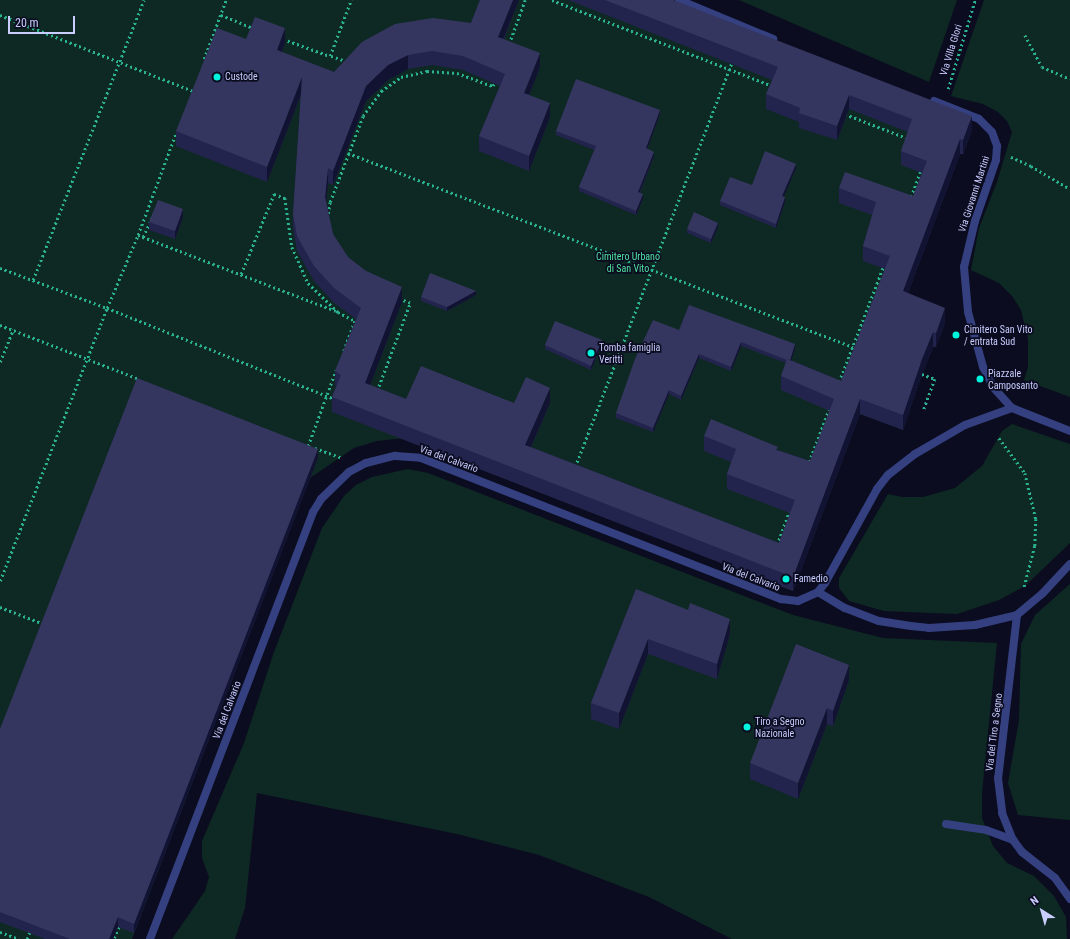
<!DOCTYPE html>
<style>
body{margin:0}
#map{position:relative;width:1070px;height:939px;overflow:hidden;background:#0b0c1f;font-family:"Roboto Condensed",sans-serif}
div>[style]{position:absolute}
.green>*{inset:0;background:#0e2923}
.path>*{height:2.5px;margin-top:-1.25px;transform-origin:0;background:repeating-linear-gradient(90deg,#29b390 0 2px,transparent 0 5px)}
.service>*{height:8px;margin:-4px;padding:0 4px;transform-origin:4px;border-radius:4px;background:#344080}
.minor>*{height:8px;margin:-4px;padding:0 4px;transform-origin:4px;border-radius:4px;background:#344080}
.tertiary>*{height:8px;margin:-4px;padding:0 4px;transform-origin:4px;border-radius:4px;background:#344080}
.wall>*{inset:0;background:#23244d}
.shaded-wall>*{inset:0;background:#121333}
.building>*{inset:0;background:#353660}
.dots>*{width:11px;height:11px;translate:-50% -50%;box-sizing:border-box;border:2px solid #0b0c1f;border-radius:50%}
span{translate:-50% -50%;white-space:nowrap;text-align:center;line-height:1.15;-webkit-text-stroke:3.5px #0b0c1f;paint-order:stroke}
.street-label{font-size:10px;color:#c9cdff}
.poi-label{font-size:10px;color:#c9cdff}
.left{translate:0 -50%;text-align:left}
.park-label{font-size:10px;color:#51e3a2}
.north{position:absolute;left:1022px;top:891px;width:40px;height:40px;-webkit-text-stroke:3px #0b0c1f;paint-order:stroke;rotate:323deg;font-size:11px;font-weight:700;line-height:16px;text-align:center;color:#c9cdff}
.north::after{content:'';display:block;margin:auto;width:14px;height:18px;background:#c9cdff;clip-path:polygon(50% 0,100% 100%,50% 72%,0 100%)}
.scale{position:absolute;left:8px;top:16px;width:67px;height:18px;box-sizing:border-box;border:2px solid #c9cdff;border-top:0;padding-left:5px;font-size:12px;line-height:14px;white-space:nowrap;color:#c9cdff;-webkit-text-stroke:3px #0b0c1f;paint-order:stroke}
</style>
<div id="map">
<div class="green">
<div style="clip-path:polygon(0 0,635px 0,972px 130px,963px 154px,960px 154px,903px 306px,936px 347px,933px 347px,922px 374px,903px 430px,860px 414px,793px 591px,404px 438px,377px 441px,354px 448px,310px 478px,132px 939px,0 939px)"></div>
<div style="clip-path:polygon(739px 0,957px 0,929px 82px)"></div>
<div style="clip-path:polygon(984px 0,1070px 0,1070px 397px,1024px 380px,1028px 367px,1028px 339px,1021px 310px,1012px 296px,999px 283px,971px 270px,979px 228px,997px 182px,1012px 132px,1007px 121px,998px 112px,983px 104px,951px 96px)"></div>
<div style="clip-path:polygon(1012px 424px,1070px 444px,1070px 543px,1025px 586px,999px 600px,957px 614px,884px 611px,849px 601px,839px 588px,839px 578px,888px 494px,902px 497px,923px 497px,955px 488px,982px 466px,1002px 431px)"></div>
<div style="clip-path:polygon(408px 469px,428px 473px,793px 615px,883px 638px,997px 643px,982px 793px,982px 818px,993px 846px,1007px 863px,1034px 876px,1054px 896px,1066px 917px,1067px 939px,732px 939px,649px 897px,539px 855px,457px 834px,257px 793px,245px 908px,235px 939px,172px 939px,205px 891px,209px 877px,202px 858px,202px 841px,244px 743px,274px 652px,322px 528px,344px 496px,356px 485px,372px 477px)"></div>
<div style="clip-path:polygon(1070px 584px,1070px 820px,1018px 815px,1008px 783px,1019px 720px,1021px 644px,1035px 615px)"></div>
</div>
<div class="path">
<div style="left:552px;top:0;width:237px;rotate:21.3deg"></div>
<div style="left:0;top:15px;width:210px;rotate:21.5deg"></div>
<div style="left:221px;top:15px;width:35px;rotate:22deg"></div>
<div style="left:1025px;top:35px;width:36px;rotate:62deg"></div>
<div style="left:1042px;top:67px;width:30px;rotate:23deg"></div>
<div style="left:283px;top:39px;width:50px;rotate:19.9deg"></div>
<div style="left:509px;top:44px;width:47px;rotate:-70deg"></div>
<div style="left:204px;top:59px;width:63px;rotate:-69.6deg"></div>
<div style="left:347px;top:62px;width:18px;rotate:-161deg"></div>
<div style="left:330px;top:56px;width:60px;rotate:-69.4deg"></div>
<div style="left:948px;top:89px;width:93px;rotate:-73.1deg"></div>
<div style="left:845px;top:114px;width:66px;rotate:21.2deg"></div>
<div style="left:348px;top:153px;width:541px;rotate:21.01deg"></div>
<div style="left:1011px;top:157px;width:22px;rotate:24deg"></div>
<div style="left:1031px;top:166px;width:45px;rotate:30.5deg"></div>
<div style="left:911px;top:197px;width:29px;rotate:-70deg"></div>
<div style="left:328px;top:214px;width:12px;rotate:-81deg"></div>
<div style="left:330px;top:202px;width:92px;rotate:-69deg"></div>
<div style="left:363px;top:116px;width:31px;rotate:-54deg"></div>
<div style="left:381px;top:91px;width:24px;rotate:-35deg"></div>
<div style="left:401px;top:77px;width:27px;rotate:-13deg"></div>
<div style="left:427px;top:71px;width:30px;rotate:4deg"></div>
<div style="left:457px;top:73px;width:38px;rotate:20deg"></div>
<div style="left:493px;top:86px;width:6px;rotate:-72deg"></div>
<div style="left:138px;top:235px;width:212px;rotate:21deg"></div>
<div style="left:143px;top:237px;width:26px;rotate:-65deg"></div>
<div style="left:0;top:268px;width:114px;rotate:20.5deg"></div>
<div style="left:107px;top:308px;width:79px;rotate:-67deg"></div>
<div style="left:138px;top:235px;width:109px;rotate:-69.6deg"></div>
<div style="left:241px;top:274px;width:87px;rotate:-67.6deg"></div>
<div style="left:274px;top:194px;width:12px;rotate:20deg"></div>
<div style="left:285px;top:198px;width:49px;rotate:81.9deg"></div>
<div style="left:292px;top:247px;width:39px;rotate:66deg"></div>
<div style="left:308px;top:283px;width:42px;rotate:44deg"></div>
<div style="left:338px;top:312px;width:19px;rotate:28deg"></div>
<div style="left:355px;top:321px;width:32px;rotate:110deg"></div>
<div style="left:33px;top:280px;width:301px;rotate:-68.4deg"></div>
<div style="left:0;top:325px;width:149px;rotate:21.2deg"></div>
<div style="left:0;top:362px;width:35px;rotate:-68deg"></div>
<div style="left:922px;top:374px;width:14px;rotate:21deg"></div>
<div style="left:935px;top:379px;width:32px;rotate:110deg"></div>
<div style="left:839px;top:382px;width:125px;rotate:-69deg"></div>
<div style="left:377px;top:391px;width:94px;rotate:-69.4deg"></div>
<div style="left:410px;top:303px;width:12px;rotate:-160deg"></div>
<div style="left:999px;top:438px;width:44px;rotate:53.4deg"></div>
<div style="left:1025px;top:473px;width:47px;rotate:76.6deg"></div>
<div style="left:1036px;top:519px;width:27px;rotate:92deg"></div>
<div style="left:1035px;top:546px;width:43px;rotate:104.7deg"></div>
<div style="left:308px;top:446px;width:81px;rotate:-69.8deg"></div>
<div style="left:315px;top:448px;width:29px;rotate:20deg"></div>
<div style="left:809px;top:462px;width:57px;rotate:-69.3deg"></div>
<div style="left:575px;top:467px;width:434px;rotate:-68.8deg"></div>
<div style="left:777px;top:545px;width:37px;rotate:-70deg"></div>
<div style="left:0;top:581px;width:293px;rotate:-68.6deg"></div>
<div style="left:107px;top:308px;width:245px;rotate:21.8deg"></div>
<div style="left:0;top:607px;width:47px;rotate:21.1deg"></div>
<div style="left:0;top:932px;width:20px;rotate:20deg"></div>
<div style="left:114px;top:938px;width:13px;rotate:-67deg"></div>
<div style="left:27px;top:939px;width:9px;rotate:-69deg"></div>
</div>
<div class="service">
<div style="left:946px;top:824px;width:40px;rotate:8.5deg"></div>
<div style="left:986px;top:830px;width:29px;rotate:20deg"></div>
</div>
<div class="minor">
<div style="left:1070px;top:564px;width:40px;rotate:133deg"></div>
<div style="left:1043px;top:593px;width:34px;rotate:140deg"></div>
<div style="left:1017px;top:615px;width:164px;rotate:96.6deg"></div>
<div style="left:998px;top:778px;width:35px;rotate:83deg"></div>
<div style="left:1002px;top:813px;width:29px;rotate:68deg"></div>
<div style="left:1013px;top:840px;width:15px;rotate:53deg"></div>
<div style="left:1022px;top:852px;width:42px;rotate:38.2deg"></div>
<div style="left:1055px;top:878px;width:26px;rotate:54deg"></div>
<div style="left:818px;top:592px;width:31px;rotate:31deg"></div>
<div style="left:845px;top:608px;width:36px;rotate:21deg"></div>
<div style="left:879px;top:621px;width:32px;rotate:9deg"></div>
<div style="left:911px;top:626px;width:18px;rotate:6deg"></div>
<div style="left:929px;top:628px;width:46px;rotate:-3.7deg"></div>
<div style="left:975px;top:625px;width:43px;rotate:-13.4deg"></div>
<div style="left:150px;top:939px;width:457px;rotate:-69.1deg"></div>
<div style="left:313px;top:512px;width:15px;rotate:-58deg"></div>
<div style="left:321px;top:499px;width:39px;rotate:-44deg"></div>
<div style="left:349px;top:472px;width:19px;rotate:-28deg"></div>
<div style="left:366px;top:463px;width:30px;rotate:-14deg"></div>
<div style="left:395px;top:456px;width:26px;rotate:4deg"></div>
<div style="left:421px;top:458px;width:387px;rotate:21.4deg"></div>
<div style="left:781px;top:599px;width:17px;rotate:7deg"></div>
<div style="left:798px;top:601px;width:22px;rotate:-24deg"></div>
<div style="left:818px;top:592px;width:11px;rotate:-52deg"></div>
<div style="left:825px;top:583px;width:107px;rotate:-61deg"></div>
<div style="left:877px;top:489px;width:18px;rotate:-52deg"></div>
<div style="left:888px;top:475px;width:34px;rotate:-38deg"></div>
<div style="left:915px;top:454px;width:58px;rotate:-30.1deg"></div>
<div style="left:965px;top:425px;width:50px;rotate:-19.9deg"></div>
</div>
<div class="tertiary">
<div style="left:679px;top:0;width:102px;rotate:22.5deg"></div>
<div style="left:934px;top:101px;width:48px;rotate:21.8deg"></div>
<div style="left:979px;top:119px;width:18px;rotate:45deg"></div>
<div style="left:992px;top:132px;width:15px;rotate:70deg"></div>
<div style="left:997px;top:146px;width:14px;rotate:94deg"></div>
<div style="left:996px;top:160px;width:65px;rotate:109deg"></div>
<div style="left:975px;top:221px;width:47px;rotate:103.4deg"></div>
<div style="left:964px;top:267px;width:45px;rotate:84.9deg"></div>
<div style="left:968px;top:312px;width:57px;rotate:74.7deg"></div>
<div style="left:983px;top:367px;width:22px;rotate:63deg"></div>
<div style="left:993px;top:387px;width:28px;rotate:48deg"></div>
<div style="left:1012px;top:408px;width:62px;rotate:21.6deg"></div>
</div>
<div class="wall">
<div style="clip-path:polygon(480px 0,519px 0,504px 39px,540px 67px,529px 95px,550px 117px,529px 171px,479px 151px,479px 136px,500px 86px,463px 70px,432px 65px,408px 69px,388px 80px,366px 101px,333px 185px,328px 183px,326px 201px,333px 234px,348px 257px,402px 302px,370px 385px,406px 399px,514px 403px,550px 403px,531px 447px,779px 543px,790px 513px,727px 489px,727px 474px,731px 462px,704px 451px,704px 436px,778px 450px,810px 461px,830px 411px,781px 390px,781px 376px,786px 363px,741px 346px,731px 371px,699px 358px,681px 400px,669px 394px,653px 432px,616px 418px,616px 413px,679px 330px,795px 348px,791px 360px,841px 381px,885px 269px,863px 261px,863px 246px,872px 215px,839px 203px,839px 188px,913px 196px,922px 173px,901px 165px,901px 151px,908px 132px,849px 109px,837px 140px,799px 128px,799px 122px,766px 109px,766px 94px,772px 80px,568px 0,673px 0,972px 130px,963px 154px,960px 154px,908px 293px,945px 323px,936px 347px,933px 347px,922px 374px,903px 430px,860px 414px,793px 591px,332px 412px,332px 397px,336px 386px,335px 385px,335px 371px,356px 319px,334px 303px,314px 281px,297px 251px,293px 228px,293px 214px,301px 95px,267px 182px,176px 146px,176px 131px,246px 39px,285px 43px,282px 52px,334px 72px,471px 23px)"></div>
<div style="clip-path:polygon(660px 114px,647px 149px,654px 156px,640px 193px,643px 199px,636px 215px,579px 191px,579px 187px,594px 150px,556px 135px,556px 131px)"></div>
<div style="clip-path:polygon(796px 168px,783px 197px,785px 202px,776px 228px,720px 205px,720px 201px,752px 185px)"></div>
<div style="clip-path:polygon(183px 217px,175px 239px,149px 230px,149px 222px)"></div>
<div style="clip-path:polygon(718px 227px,711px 243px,687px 233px,687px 229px)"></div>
<div style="clip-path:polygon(476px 295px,447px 311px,421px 301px,421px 297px)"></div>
<div style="clip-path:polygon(602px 344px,591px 370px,545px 349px,545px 345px)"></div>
<div style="clip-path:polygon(318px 458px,134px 933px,118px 927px,113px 939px,45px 939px,0 922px,0 729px)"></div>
<div style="clip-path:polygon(636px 589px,730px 634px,717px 679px,648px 654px,619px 729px,591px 719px,591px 703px)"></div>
<div style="clip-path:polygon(849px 680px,833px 726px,827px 724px,798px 799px,750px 779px,750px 763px)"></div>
</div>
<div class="shaded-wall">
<div style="clip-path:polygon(513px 0,519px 0,498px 52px,498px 37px)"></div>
<div style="clip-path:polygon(285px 28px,285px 43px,277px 65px,277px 50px)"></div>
<div style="clip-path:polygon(540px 53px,540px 67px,524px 108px,524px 93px)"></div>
<div style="clip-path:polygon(408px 55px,408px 69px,388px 80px,366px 101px,333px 185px,333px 171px,366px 86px,388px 65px)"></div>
<div style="clip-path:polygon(302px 77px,302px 92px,267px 182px,267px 167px)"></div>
<div style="clip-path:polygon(849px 95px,849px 109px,837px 140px,837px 126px)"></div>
<div style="clip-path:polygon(550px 103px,550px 117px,529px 171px,529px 156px)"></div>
<div style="clip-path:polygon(660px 110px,660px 114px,646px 152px,646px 148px)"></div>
<div style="clip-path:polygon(972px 116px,972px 130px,963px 154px,963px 140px)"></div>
<div style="clip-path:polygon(960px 139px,960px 154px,903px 306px,903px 291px)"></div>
<div style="clip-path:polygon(654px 152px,654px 156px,638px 196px,638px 192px)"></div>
<div style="clip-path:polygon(796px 164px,796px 168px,782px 201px,782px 196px)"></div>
<div style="clip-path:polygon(328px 168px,328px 183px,325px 211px,325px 197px)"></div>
<div style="clip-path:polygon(643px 194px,643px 199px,636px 215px,636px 211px)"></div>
<div style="clip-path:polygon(785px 197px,785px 202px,776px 228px,776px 224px)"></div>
<div style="clip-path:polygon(183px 209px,183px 217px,175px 239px,175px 231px)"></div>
<div style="clip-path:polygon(718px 223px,718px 227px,711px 243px,711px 239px)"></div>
<div style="clip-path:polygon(402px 287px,402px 302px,365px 398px,365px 383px)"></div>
<div style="clip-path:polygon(476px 291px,476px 295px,447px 311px,447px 307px)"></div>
<div style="clip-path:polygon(945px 308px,945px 323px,936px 347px,936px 333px)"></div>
<div style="clip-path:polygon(933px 332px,933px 347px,922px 374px,903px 430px,903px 415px,922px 359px)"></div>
<div style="clip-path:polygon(602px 340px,602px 344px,591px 370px,591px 366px)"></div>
<div style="clip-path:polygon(741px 342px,741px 346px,731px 371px,731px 367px)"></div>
<div style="clip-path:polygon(795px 344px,795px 348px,790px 365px,790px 361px)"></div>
<div style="clip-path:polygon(699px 354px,699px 358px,681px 400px,681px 396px)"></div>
<div style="clip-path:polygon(550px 388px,550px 403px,525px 460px,525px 445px)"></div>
<div style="clip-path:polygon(669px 390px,669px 394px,653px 432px,653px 428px)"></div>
<div style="clip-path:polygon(860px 399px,860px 414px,793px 591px,793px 577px)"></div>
<div style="clip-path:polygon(318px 449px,318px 458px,134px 933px,134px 924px)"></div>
<div style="clip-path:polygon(730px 619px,730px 634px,717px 679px,717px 664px)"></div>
<div style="clip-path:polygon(648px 639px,648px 654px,619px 729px,619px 713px)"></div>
<div style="clip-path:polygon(849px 665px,849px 680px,833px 726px,833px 711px)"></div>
<div style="clip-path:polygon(827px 708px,827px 724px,798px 799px,798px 783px)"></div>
<div style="clip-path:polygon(118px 917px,118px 927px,113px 939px,109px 939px)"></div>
</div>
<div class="building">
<div style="clip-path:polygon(480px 0,513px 0,498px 37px,540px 53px,524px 93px,550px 103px,529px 156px,479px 136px,505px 74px,463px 56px,432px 51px,408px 55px,388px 65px,366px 86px,333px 171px,328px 168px,325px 197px,333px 234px,348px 257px,366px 271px,402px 287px,365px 383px,406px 399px,421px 366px,514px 403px,526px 377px,550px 388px,525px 445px,779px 543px,795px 500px,727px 474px,736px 449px,704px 436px,711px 419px,778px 447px,776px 450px,810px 461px,834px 399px,781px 376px,787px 359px,841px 381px,890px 256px,863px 246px,876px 202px,839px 188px,845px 172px,913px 196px,927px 161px,901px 151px,912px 119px,849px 95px,837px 126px,799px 113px,800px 108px,766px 94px,778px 67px,605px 0,673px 0,972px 116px,963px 140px,960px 139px,903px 291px,945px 308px,936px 333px,933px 332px,922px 359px,903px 415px,860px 399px,793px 577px,332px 397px,341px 375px,335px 371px,361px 308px,334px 288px,314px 266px,297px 236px,293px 214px,302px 77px,267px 167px,176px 131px,217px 28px,246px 39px,255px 17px,285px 28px,277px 50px,334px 72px,362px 42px,395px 24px,433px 18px,471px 23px)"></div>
<div style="clip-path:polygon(576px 79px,660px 110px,646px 148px,654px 152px,638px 192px,643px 194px,636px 211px,579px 187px,596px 146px,556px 131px)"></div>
<div style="clip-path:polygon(765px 151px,796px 164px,782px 196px,785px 197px,776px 224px,720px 201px,730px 177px,752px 185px)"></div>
<div style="clip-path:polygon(158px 200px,183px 209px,175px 231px,149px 222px)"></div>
<div style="clip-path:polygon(694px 212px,718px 223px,711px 239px,687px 229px)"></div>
<div style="clip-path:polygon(430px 273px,476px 291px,447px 307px,421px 297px)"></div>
<div style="clip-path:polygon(689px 305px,795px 344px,790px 360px,787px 359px,787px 360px,741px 342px,731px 367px,699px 354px,681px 396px,669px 390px,653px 428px,616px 413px,635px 359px,653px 320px,679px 330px)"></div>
<div style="clip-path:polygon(555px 321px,602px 340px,591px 366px,545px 345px)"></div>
<div style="clip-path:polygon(137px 378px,318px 449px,134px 924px,118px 917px,109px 939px,70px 939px,0 912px,0 729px)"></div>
<div style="clip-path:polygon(636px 589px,688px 610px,690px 603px,730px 619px,717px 664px,648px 639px,619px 713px,591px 703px)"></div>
<div style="clip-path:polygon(796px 644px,849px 665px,833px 711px,827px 708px,798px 783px,750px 763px)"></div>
</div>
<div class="dots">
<div style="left:217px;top:77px;background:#00f4dd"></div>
<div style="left:956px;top:335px;background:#00f4dd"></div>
<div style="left:591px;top:353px;background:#00f4dd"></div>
<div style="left:980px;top:379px;background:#00f4dd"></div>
<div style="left:786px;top:579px;background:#00f4dd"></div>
<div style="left:747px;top:727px;background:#00f4dd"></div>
</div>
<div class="street-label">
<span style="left:951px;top:50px;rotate:-73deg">Via Villa Glori</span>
<span style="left:974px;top:194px;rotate:-72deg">Via Giovanni Martini</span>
<span style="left:449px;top:459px;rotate:20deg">Via del Calvario</span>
<span style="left:751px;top:577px;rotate:21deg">Via del Calvario</span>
<span style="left:227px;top:710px;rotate:-69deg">Via del Calvario</span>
<span style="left:994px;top:732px;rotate:-83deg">Via del Tiro a Segno</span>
</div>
<div class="poi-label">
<span class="left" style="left:225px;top:77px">Custode</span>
<span class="left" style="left:964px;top:335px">Cimitero San Vito<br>/ entrata Sud</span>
<span class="left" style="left:599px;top:353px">Tomba famiglia<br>Veritti</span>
<span class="left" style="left:988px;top:379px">Piazzale<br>Camposanto</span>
<span class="left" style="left:794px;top:579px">Famedio</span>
<span class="left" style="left:755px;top:727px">Tiro a Segno<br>Nazionale</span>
</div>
<div class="park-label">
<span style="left:628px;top:262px">Cimitero Urbano<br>di San Vito</span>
</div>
<div class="north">N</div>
<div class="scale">20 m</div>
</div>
